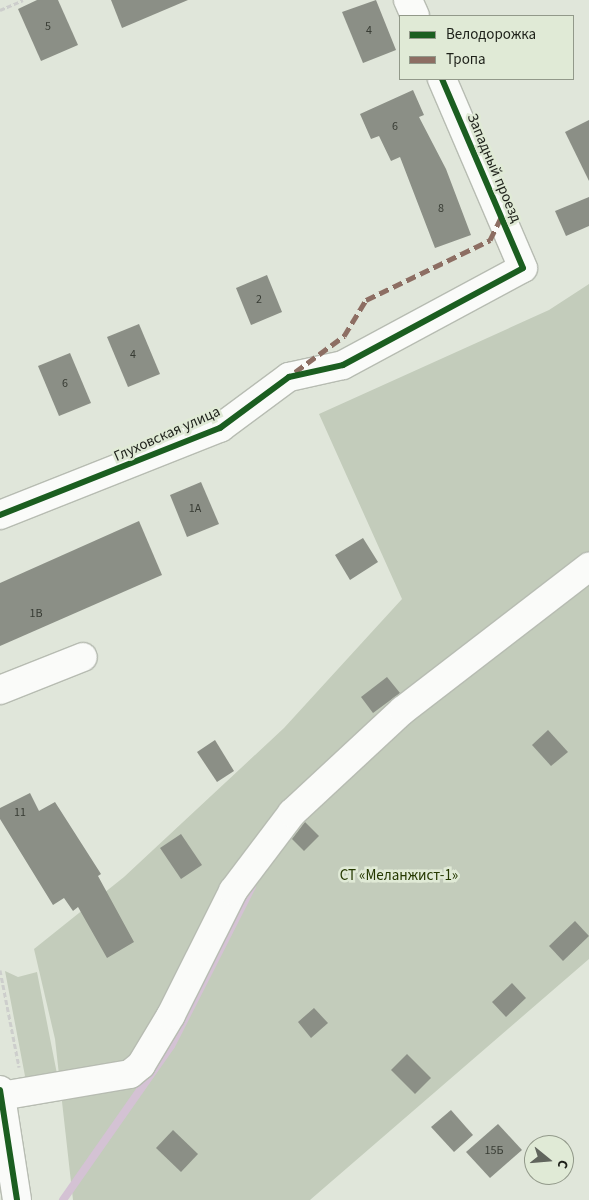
<!DOCTYPE html>
<meta charset="utf-8">
<style>
body{margin:0}
#map{position:relative;width:589px;height:1200px;overflow:hidden;background:#e0e6da;font-family:"Source Sans 3",sans-serif}
div>[style]{position:absolute}
.green>*{inset:0;background:#c3ccbb}
.stream>*{height:8px;margin:-4px;padding:0 4px;transform-origin:4px;border-radius:4px;background:#d4c2d4}
.building>*{inset:0;background:#8b8f86}
.path>*{height:3px;margin-top:-1.5px;transform-origin:0;background:repeating-linear-gradient(90deg,#cdcecc 0 5px,transparent 0 7.5px)}
.roads{filter:drop-shadow(1px 0 #b7bcb2) drop-shadow(-1px 0 #b7bcb2) drop-shadow(0 1px #b7bcb2) drop-shadow(0 -1px #b7bcb2)}
.minor>*{height:28px;margin:-14px;padding:0 14px;transform-origin:14px;border-radius:14px;background:#fafbf9}
.quiet>*{height:5px;margin-top:-2.5px;transform-origin:0;background:repeating-linear-gradient(90deg,#8d6e63 0 10px,transparent 0 15px)}
.cycleway>*{height:6px;margin:-3px;padding:0 3px;transform-origin:3px;border-radius:3px;background:#1b5e20}
span{translate:-50% -50%;white-space:nowrap;text-align:center;line-height:1.15;-webkit-text-stroke:5px #e0ead6;paint-order:stroke}
.number-label{font-size:12px;color:#383c34}
.number-label span{-webkit-text-stroke-width:0}
.street-label{font-size:15px;color:#1d2019}
.park-label{font-size:15px;color:#253900}
.legend{position:absolute;left:399px;top:15px;width:175px;height:65px;box-sizing:border-box;background:#e0ead6;border:1px solid #92998a;margin:0;padding:6px 9px;list-style:none;font-size:15px;color:#1d2019}
.legend li{display:flex;align-items:center;gap:10px;height:25px}
.legend b{width:25px;border:1px solid #92998a}
.north{position:absolute;left:524px;top:1135px;width:50px;height:50px;box-sizing:border-box;background:#e0ead6;border:1px solid #92998a;border-radius:50%;rotate:107deg;font-size:14px;font-weight:700;line-height:20px;text-align:center;color:#1d2019}
.north::after{content:'';display:block;margin:auto;width:18px;height:22px;background:#61655d;clip-path:polygon(50% 0,100% 100%,50% 72%,0 100%)}
</style>
<div id="map">
<div class="green">
<div style="clip-path:polygon(589px 284px,589px 959px,310px 1200px,73px 1200px,55px 1039px,34px 949px,124px 877px,284px 728px,402px 599px,319px 414px,549px 310px)"></div>
<div style="clip-path:polygon(5px 971px,18px 977px,37px 972px,58px 1079px,29px 1081px,25px 1076px)"></div>
</div>
<div class="stream">
<div style="left:63px;top:1200px;width:188px;rotate:-55deg"></div>
<div style="left:171px;top:1046px;width:179px;rotate:-63.1deg"></div>
</div>
<div class="building">
<div style="clip-path:polygon(37px 0,58px 0,78px 45px,41px 61px,18px 9px)"></div>
<div style="clip-path:polygon(111px 0,188px 0,122px 28px)"></div>
<div style="clip-path:polygon(376px 0,396px 50px,363px 63px,342px 12px)"></div>
<div style="clip-path:polygon(413px 90px,424px 115px,419px 117px,446px 169px,471px 235px,435px 248px,400px 157px,391px 161px,379px 136px,371px 139px,360px 114px)"></div>
<div style="clip-path:polygon(589px 120px,589px 181px,565px 132px)"></div>
<div style="clip-path:polygon(589px 197px,589px 226px,566px 236px,555px 211px)"></div>
<div style="clip-path:polygon(267px 275px,282px 312px,251px 325px,236px 288px)"></div>
<div style="clip-path:polygon(139px 324px,160px 374px,128px 387px,107px 337px)"></div>
<div style="clip-path:polygon(70px 353px,91px 403px,59px 416px,38px 366px)"></div>
<div style="clip-path:polygon(201px 482px,219px 524px,187px 537px,170px 495px)"></div>
<div style="clip-path:polygon(139px 521px,162px 575px,0 646px,0 583px)"></div>
<div style="clip-path:polygon(363px 538px,378px 562px,350px 580px,335px 555px)"></div>
<div style="clip-path:polygon(387px 677px,400px 693px,373px 713px,361px 697px)"></div>
<div style="clip-path:polygon(548px 730px,568px 752px,551px 766px,532px 745px)"></div>
<div style="clip-path:polygon(215px 740px,234px 771px,217px 782px,197px 752px)"></div>
<div style="clip-path:polygon(30px 793px,39px 811px,55px 802px,101px 874px,98px 876px,134px 942px,107px 958px,78px 907px,73px 911px,64px 898px,53px 905px,0 819px,0 808px)"></div>
<div style="clip-path:polygon(305px 822px,319px 836px,304px 851px,292px 839px)"></div>
<div style="clip-path:polygon(181px 834px,202px 865px,181px 879px,160px 848px)"></div>
<div style="clip-path:polygon(575px 921px,589px 936px,563px 961px,549px 946px)"></div>
<div style="clip-path:polygon(512px 983px,526px 998px,506px 1017px,492px 1002px)"></div>
<div style="clip-path:polygon(314px 1008px,328px 1023px,311px 1038px,298px 1022px)"></div>
<div style="clip-path:polygon(407px 1054px,431px 1078px,415px 1094px,391px 1070px)"></div>
<div style="clip-path:polygon(451px 1110px,473px 1135px,454px 1152px,431px 1127px)"></div>
<div style="clip-path:polygon(498px 1124px,522px 1150px,490px 1178px,466px 1152px)"></div>
<div style="clip-path:polygon(173px 1130px,198px 1154px,181px 1172px,156px 1148px)"></div>
</div>
<div class="path">
<div style="left:0;top:10px;width:25px;rotate:-23deg"></div>
<div style="left:0;top:970px;width:99px;rotate:78.9deg"></div>
</div>
<div class="roads">
<div class="minor">
<div style="left:408px;top:0;width:17px;rotate:66deg"></div>
<div style="left:0;top:515px;width:237px;rotate:-21.6deg"></div>
<div style="left:220px;top:428px;width:86px;rotate:-36.5deg"></div>
<div style="left:289px;top:377px;width:55px;rotate:-12.5deg"></div>
<div style="left:343px;top:365px;width:204px;rotate:-28.3deg"></div>
<div style="left:523px;top:268px;width:206px;rotate:-113.2deg"></div>
<div style="left:0;top:690px;width:89px;rotate:-21.7deg"></div>
<div style="left:0;top:1090px;width:111px;rotate:81.2deg"></div>
<div style="left:1px;top:1096px;width:131px;rotate:-9.7deg"></div>
<div style="left:130px;top:1074px;width:14px;rotate:-39deg"></div>
<div style="left:141px;top:1065px;width:58px;rotate:-59deg"></div>
<div style="left:171px;top:1015px;width:139px;rotate:-63.4deg"></div>
<div style="left:233px;top:891px;width:98px;rotate:-52.9deg"></div>
<div style="left:292px;top:813px;width:151px;rotate:-42.9deg"></div>
<div style="left:403px;top:710px;width:235px;rotate:-37.6deg"></div>
</div>
</div>
<div class="quiet">
<div style="left:295px;top:372px;width:61px;rotate:-36.3deg"></div>
<div style="left:344px;top:336px;width:42px;rotate:-58.6deg"></div>
<div style="left:366px;top:300px;width:138px;rotate:-25.8deg"></div>
<div style="left:490px;top:240px;width:25px;rotate:-64deg"></div>
</div>
<div class="cycleway">
<div style="left:0;top:515px;width:237px;rotate:-21.6deg"></div>
<div style="left:220px;top:428px;width:86px;rotate:-36.5deg"></div>
<div style="left:289px;top:377px;width:55px;rotate:-12.5deg"></div>
<div style="left:343px;top:365px;width:204px;rotate:-28.3deg"></div>
<div style="left:523px;top:268px;width:206px;rotate:-113.2deg"></div>
<div style="left:0;top:1090px;width:111px;rotate:81.2deg"></div>
</div>
<div class="number-label">
<span style="left:48px;top:27px">5</span>
<span style="left:369px;top:31px">4</span>
<span style="left:395px;top:127px">6</span>
<span style="left:441px;top:209px">8</span>
<span style="left:259px;top:300px">2</span>
<span style="left:133px;top:355px">4</span>
<span style="left:65px;top:384px">6</span>
<span style="left:195px;top:509px">1А</span>
<span style="left:36px;top:614px">1В</span>
<span style="left:20px;top:813px">11</span>
<span style="left:494px;top:1151px">15Б</span>
</div>
<div class="street-label">
<span style="left:494px;top:168px;rotate:67deg">Западный проезд</span>
<span style="left:167px;top:434px;rotate:-24deg">Глуховская улица</span>
</div>
<div class="park-label">
<span style="left:399px;top:876px">СТ «Меланжист-1»</span>
</div>
<ul class="legend">
<li><b style="height:6px;background:#1b5e20"></b>Велодорожка</li>
<li><b style="height:6px;background:#8d6e63"></b>Тропа</li>
</ul>
<div class="north">С</div>
</div>
